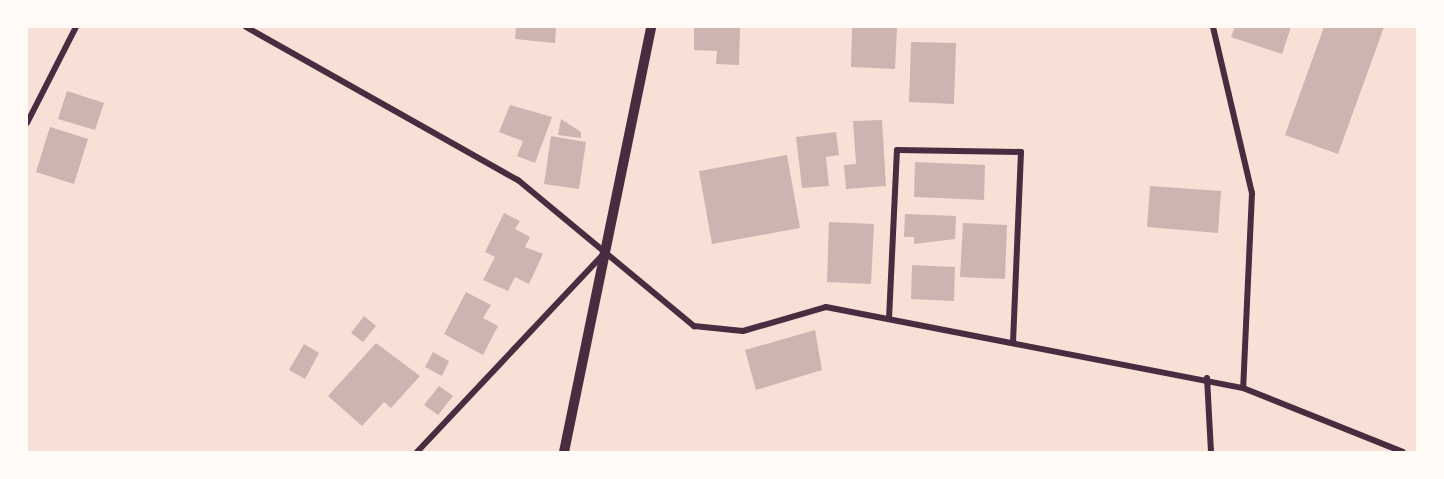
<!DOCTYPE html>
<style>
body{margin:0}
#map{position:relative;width:1444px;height:479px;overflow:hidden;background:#f7e1d7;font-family:Signika,sans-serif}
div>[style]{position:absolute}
.building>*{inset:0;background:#ccb4b1}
.minor>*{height:6px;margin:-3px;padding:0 3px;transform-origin:3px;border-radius:3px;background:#4a2c40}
.tertiary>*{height:10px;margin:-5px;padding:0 5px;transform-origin:5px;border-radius:5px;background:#4a2c40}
span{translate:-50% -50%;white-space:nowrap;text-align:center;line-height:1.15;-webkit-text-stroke:5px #fffaf5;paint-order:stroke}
.frame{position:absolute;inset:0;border:28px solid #fffaf5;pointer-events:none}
</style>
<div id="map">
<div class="building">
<div style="clip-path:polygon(516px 27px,556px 27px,555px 43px,515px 39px)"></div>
<div style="clip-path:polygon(694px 27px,740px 27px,739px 65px,716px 64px,717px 51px,694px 50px)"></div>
<div style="clip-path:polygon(852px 27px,897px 28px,895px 69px,851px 67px)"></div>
<div style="clip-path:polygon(1235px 27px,1291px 27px,1282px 54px,1231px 37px)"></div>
<div style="clip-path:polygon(1324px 27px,1384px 27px,1338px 154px,1285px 135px)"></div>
<div style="clip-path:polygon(911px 42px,956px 43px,954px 104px,909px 102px)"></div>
<div style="clip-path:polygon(67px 91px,104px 103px,95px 130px,58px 119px)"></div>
<div style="clip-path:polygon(510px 105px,552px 117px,535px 163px,517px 156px,523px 141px,499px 132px)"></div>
<div style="clip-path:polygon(561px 119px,581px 132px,581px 138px,558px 135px)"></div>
<div style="clip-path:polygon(882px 120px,886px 186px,846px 189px,844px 165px,856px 164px,853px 121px)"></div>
<div style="clip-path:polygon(50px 127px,88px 139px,74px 184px,36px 172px)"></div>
<div style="clip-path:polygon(836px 132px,839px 155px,826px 157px,829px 186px,802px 188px,796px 137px)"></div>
<div style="clip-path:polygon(551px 136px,586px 142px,579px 189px,544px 184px)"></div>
<div style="clip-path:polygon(787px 155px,800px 228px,712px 244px,699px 171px)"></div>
<div style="clip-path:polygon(915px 162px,985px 165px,984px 200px,914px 197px)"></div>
<div style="clip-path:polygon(1150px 186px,1221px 191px,1218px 233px,1147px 227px)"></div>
<div style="clip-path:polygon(504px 213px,520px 221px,515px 229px,530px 237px,525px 247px,543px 254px,529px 284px,515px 277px,508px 291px,483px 280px,495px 257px,485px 252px)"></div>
<div style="clip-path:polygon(905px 214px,956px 216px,955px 239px,914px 244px,914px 237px,904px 237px)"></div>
<div style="clip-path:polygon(829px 222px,874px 224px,871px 284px,827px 282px)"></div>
<div style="clip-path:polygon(963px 223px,1007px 225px,1005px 279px,960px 277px)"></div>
<div style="clip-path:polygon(912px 265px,955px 267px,954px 301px,911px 299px)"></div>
<div style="clip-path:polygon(466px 292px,491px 305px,483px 318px,498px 326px,483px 355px,444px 334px)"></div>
<div style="clip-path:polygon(364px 316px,376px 326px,363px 342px,351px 333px)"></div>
<div style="clip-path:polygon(815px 330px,822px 370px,756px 390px,745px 350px)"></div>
<div style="clip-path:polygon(376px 343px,420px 376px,391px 408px,384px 402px,362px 426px,328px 396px)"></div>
<div style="clip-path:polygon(304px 344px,319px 353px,305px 379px,289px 370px)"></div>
<div style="clip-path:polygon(433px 352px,449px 361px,442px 376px,425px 367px)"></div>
<div style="clip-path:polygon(439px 386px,453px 396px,438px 415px,424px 405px)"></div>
</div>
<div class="minor">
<div style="left:246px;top:27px;width:312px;rotate:29.4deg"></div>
<div style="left:518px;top:180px;width:229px;rotate:39.7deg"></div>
<div style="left:694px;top:326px;width:49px;rotate:5.8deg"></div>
<div style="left:743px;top:331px;width:86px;rotate:-16.1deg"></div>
<div style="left:826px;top:307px;width:425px;rotate:11deg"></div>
<div style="left:1213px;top:27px;width:171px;rotate:76.8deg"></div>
<div style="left:1252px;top:193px;width:195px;rotate:92.6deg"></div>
<div style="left:1243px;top:388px;width:172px;rotate:21.8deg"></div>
<div style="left:27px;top:123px;width:108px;rotate:-63deg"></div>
<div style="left:889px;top:319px;width:169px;rotate:-87.3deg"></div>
<div style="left:897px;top:150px;width:124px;rotate:0.9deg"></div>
<div style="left:1021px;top:152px;width:190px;rotate:92.4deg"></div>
<div style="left:1207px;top:378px;width:74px;rotate:86.9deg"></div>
<div style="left:417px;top:452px;width:270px;rotate:-46.7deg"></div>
</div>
<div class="tertiary">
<div style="left:564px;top:452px;width:434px;rotate:-78.4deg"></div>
</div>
<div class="frame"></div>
</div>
